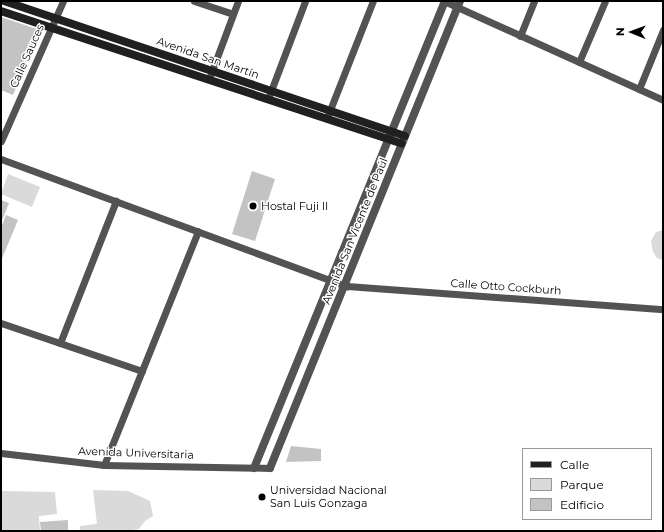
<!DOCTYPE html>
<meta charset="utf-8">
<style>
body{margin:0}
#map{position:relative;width:664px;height:532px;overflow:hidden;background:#fff;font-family:Montserrat,sans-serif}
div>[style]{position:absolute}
.green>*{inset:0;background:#dadada}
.building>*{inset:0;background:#c3c3c3}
.minor>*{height:7px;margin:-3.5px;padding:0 3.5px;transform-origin:3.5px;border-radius:3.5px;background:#535353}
.tertiary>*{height:8px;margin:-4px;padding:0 4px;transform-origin:4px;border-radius:4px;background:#535353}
.secondary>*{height:8px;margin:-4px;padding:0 4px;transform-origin:4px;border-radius:4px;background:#202020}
.dots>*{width:11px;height:11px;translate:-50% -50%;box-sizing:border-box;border:2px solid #fff;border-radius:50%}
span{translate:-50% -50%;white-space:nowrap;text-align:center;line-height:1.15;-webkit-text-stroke:3px #fff;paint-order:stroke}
.street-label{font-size:11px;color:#000}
.poi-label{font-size:11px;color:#000}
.left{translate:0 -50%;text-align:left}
.frame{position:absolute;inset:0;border:2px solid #000;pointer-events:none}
.legend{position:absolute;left:522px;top:448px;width:130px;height:72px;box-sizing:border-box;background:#fff;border:1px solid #999;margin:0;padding:5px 7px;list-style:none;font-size:12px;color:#000}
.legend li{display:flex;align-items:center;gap:8px;height:20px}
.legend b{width:20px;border:1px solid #999}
.north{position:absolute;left:612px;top:12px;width:40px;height:40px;-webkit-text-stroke:3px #fff;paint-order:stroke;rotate:271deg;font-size:11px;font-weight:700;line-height:16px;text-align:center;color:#000}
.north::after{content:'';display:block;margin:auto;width:14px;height:18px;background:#000;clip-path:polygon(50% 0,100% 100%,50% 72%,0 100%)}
</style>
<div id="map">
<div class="green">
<div style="clip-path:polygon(8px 174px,40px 187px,32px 207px,1px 194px)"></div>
<div style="clip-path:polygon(663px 230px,663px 260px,662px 260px,657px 258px,653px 252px,651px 241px,656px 232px)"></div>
<div style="clip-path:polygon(93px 490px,128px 491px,150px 501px,153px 516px,145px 521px,139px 529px,126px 531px,80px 531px,80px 526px,97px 524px)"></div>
<div style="clip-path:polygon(1px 491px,55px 492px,57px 514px,39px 516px,40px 531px,1px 531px)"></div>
</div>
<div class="building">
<div style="clip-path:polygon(1px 17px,40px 30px,13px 95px,1px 90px)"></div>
<div style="clip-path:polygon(252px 171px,275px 179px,255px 241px,232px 234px)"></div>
<div style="clip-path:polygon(1px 200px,9px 203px,1px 223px)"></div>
<div style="clip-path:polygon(6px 215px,18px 220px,1px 261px,1px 228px)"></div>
<div style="clip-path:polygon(291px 446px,321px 449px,321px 461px,286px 462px)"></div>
<div style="clip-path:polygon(68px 520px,68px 531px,41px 531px,40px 522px)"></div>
</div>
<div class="minor">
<div style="left:194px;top:1px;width:41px;rotate:18.4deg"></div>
<div style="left:444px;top:1px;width:240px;rotate:24.3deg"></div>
<div style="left:520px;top:36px;width:38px;rotate:-68deg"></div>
<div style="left:579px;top:62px;width:66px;rotate:-66.9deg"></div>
<div style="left:210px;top:76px;width:80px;rotate:-69.5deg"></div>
<div style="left:639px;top:89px;width:64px;rotate:-67.9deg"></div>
<div style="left:269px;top:96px;width:102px;rotate:-69.2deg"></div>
<div style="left:328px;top:115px;width:123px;rotate:-68.5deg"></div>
<div style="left:1px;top:141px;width:153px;rotate:-66.1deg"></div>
<div style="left:1px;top:159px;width:369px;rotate:20.2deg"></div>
<div style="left:347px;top:286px;width:317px;rotate:4.2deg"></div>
<div style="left:1px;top:323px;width:149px;rotate:18.8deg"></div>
<div style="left:60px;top:343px;width:153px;rotate:-68.5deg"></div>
<div style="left:1px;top:453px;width:104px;rotate:6.6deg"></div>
<div style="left:104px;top:465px;width:166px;rotate:1deg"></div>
<div style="left:104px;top:465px;width:252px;rotate:-68.1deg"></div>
</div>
<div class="tertiary">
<div style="left:254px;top:468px;width:505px;rotate:-67.76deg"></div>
<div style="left:270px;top:468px;width:504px;rotate:-67.86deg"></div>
</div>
<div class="secondary">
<div style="left:4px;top:1px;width:423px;rotate:18.6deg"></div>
<div style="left:1px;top:11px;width:422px;rotate:18.3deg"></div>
</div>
<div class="dots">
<div style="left:253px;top:206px;background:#000"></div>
<div style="left:262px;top:497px;background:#000"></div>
</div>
<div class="street-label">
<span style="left:27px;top:56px;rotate:-66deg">Calle Sauces</span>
<span style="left:208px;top:58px;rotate:19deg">Avenida San Martín</span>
<span style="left:355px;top:231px;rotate:-68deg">Avenida San Vicente de Paúl</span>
<span style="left:506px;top:287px;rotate:4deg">Calle Otto Cockburh</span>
<span style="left:136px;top:453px;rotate:2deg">Avenida Universitaria</span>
</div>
<div class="poi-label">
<span class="left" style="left:261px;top:206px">Hostal Fuji II</span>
<span class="left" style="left:270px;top:497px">Universidad Nacional<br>San Luis Gonzaga</span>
</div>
<div class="frame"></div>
<ul class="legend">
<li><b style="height:5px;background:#202020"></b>Calle</li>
<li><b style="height:11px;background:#dadada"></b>Parque</li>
<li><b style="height:11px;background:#c3c3c3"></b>Edificio</li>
</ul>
<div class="north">N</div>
</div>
